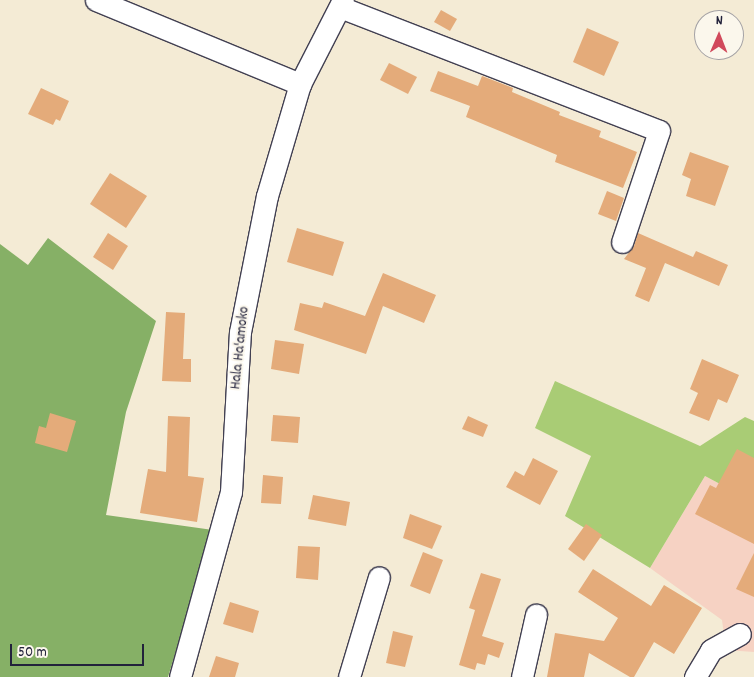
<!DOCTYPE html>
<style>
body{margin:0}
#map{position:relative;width:754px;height:677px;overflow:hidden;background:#f4ebd5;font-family:Dekko,sans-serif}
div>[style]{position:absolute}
.built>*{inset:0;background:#f6d2c3}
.green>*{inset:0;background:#a9cc75}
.forest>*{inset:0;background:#86b066}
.building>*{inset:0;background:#e4ab7a}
.roads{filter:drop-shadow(1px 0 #424052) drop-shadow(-1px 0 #424052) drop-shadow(0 1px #424052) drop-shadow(0 -1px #424052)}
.minor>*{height:21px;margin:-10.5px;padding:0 10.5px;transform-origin:10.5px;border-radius:10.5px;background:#fff}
span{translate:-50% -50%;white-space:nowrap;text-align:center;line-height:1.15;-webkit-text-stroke:4px #fbf7ec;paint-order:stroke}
.street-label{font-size:15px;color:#22223b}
.north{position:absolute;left:694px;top:10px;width:50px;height:50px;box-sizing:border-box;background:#fbf7ec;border:1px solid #a4a2a5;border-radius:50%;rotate:1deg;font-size:14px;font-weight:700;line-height:20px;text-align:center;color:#22223b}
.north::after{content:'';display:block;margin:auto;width:18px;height:22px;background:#d1495b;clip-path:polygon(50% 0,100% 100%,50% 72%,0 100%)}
.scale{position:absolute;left:10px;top:644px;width:134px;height:22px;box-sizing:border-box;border:2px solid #22223b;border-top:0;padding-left:6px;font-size:15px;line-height:18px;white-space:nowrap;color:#22223b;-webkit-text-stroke:4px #fbf7ec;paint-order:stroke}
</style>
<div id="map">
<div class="built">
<div style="clip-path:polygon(705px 476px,754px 502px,754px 652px,726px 650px,722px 620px,650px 568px)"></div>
</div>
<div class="green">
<div style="clip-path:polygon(555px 381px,700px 446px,745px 417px,754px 421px,754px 502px,705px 476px,650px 568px,565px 516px,591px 456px,535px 428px)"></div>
</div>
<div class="forest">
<div style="clip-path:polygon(48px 238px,156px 321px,126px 412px,106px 515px,213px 530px,168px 677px,0 677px,0 244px,28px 265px)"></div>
</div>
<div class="building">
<div style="clip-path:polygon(441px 10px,457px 19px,450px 31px,434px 22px)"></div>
<div style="clip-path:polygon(587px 28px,619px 42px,604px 76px,573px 62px)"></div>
<div style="clip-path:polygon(389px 63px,417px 77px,408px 94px,380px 80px)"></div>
<div style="clip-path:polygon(438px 71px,478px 86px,482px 76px,513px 88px,512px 92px,560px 112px,559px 115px,601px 131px,599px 137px,637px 152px,623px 188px,555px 162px,557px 155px,466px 117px,470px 106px,430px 91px)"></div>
<div style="clip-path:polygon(41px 88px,69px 101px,60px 121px,56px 119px,53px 125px,28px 114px)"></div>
<div style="clip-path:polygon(690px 152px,729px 166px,715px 206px,686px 196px,691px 179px,682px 175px)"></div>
<div style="clip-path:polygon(110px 173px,147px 196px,126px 228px,90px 204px)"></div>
<div style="clip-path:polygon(607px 191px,624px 198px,616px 221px,598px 214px)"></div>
<div style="clip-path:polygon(297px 228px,344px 242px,333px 276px,287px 262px)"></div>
<div style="clip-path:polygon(108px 233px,128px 246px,113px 270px,93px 257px)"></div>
<div style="clip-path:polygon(638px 233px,693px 257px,696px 251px,728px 265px,719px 286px,665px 263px,649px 302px,635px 296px,646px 268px,624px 259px,634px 246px)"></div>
<div style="clip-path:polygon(383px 273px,436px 295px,424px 323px,383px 306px,366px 354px,294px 330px,300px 303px,322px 308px,324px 302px,365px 316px)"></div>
<div style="clip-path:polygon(166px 312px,185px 313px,183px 359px,191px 359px,191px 382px,162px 381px)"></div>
<div style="clip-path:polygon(275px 340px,304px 344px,299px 374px,271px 369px)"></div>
<div style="clip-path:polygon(702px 359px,739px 375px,727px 403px,718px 399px,709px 421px,689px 413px,698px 393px,690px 389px)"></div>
<div style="clip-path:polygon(50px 413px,76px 421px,67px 452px,35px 443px,39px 426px,46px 428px)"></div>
<div style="clip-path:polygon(273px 415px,300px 417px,298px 443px,271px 441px)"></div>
<div style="clip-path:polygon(168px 416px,190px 417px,188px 476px,204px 478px,197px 522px,140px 513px,148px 469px,166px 472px)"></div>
<div style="clip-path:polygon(468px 416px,488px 425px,483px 437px,462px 429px)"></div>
<div style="clip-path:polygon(737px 449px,754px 458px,754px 544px,695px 514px,710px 485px,716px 488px)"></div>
<div style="clip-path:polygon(533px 458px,558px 471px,540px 505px,506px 487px,515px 471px,524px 476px)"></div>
<div style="clip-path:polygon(263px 475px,283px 477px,281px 504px,261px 503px)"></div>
<div style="clip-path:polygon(313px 495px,350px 502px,346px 526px,308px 519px)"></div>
<div style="clip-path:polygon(410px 514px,442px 526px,432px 549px,403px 538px)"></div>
<div style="clip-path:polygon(586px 524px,602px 535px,584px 561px,568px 549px)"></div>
<div style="clip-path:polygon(298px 546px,320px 547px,318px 580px,296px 578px)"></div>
<div style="clip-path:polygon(423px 552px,443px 560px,430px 594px,410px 586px)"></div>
<div style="clip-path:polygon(754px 553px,754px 597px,736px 589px)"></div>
<div style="clip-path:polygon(593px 569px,651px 606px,664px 585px,702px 608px,674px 654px,654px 642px,634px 677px,630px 677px,589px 653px,584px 677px,547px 677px,555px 633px,604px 641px,618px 618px,578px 592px)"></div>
<div style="clip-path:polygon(481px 573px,501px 579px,482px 636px,504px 643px,499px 658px,488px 654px,485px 665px,477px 663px,475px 670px,459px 665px,475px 610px,469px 608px)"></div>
<div style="clip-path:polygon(230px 602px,259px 611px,253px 633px,223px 624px)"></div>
<div style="clip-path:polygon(393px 631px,413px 636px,405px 667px,386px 663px)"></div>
<div style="clip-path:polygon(216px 656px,239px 663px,235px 677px,209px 677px)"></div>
</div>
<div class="roads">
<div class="minor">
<div style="left:96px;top:0;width:221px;rotate:22.4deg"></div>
<div style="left:340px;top:7px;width:342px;rotate:21.2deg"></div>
<div style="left:659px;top:131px;width:117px;rotate:108.4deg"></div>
<div style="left:180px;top:677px;width:192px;rotate:-74.6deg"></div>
<div style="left:231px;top:492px;width:160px;rotate:-86.8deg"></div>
<div style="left:240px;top:332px;width:139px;rotate:-78.8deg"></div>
<div style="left:267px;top:196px;width:117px;rotate:-73.6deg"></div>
<div style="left:300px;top:84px;width:94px;rotate:-62.9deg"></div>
<div style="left:349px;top:677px;width:104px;rotate:-73.3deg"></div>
<div style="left:522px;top:677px;width:64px;rotate:-77.3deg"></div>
<div style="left:695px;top:677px;width:31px;rotate:-59deg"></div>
<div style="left:711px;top:650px;width:33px;rotate:-29deg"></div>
</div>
</div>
<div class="street-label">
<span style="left:241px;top:348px;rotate:-84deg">Hala Ha'amoko</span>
</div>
<div class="north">N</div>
<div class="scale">50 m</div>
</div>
